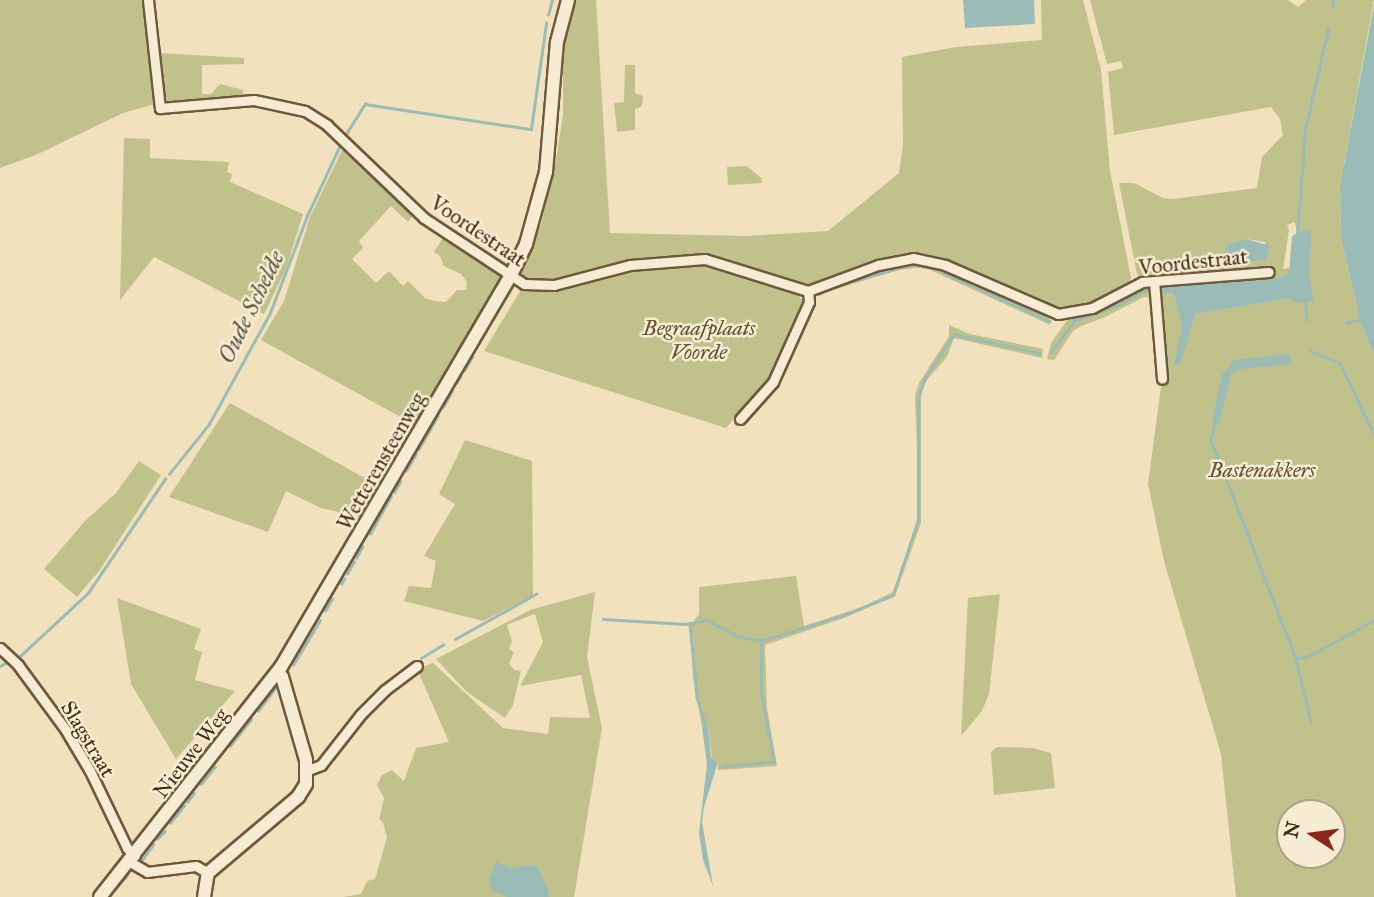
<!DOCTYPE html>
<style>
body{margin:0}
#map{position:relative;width:1374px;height:897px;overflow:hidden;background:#f1e1bc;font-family:"IM FELL Great Primer",serif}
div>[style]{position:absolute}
.green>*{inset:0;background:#c1c18c}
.water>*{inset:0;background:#9bbcb6}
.stream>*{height:2.5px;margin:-1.25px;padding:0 1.25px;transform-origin:1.25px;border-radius:1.25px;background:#9bbcb6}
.roads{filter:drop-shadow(2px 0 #6e593c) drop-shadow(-2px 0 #6e593c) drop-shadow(0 2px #6e593c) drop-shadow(0 -2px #6e593c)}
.street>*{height:9px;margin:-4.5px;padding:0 4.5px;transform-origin:4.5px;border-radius:4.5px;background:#f6ecd3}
.secondary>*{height:12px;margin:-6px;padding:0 6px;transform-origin:6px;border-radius:6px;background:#f6ecd3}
span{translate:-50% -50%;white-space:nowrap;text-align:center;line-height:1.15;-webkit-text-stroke:5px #f6ecd3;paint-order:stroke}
.street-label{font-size:21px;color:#432c11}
.park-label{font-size:21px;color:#625130;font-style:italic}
.water-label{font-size:23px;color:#59503a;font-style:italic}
.north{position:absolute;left:1276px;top:799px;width:70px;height:70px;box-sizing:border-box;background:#f6ecd3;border:2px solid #ae9f85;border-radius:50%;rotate:283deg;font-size:19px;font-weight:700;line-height:28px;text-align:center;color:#432c11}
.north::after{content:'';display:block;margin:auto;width:24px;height:32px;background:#8f2418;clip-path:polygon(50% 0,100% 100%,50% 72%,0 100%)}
</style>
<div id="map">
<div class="green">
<div style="clip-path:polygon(0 0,143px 0,155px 104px,123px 113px,38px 154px,0 168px)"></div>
<div style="clip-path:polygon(576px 0,596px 0,610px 233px,746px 236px,828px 231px,899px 173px,903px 145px,902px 57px,956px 47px,1042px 40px,1041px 0,1083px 0,1101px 70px,1110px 171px,1131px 278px,1126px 287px,1091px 305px,1059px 310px,946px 262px,910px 255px,811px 286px,750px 272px,717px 258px,687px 255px,630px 262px,553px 282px,526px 280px,518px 276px,541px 225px,557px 154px,563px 115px,563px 44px)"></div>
<div style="clip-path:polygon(evenodd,1090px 0,1288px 0,1298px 7px,1306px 0,1374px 0,1340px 186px,1341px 237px,1360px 321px,1374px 355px,1374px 897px,1236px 897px,1221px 754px,1164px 561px,1148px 484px,1162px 379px,1154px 281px,1275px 270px,1141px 280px,1137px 274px,1119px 183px,1134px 183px,1163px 198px,1173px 199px,1257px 188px,1262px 157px,1283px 135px,1280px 119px,1271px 107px,1114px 135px,1108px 72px,1123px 68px,1121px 61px,1107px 64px,1090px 0,1295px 222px,1297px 234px,1304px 230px,1309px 264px,1283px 269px,1289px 230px,1287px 225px,1295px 222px,1090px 0,1246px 239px,1265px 242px,1266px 260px,1225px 264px,1246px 239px,1090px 0,1290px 813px,1332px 813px,1332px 855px,1290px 855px,1290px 813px)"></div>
<div style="clip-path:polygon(159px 53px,244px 58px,244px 64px,202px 65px,202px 94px,211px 94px,220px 84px,243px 90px,243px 97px,163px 105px)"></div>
<div style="clip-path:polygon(625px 65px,635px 65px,635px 93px,643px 96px,642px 106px,635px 109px,635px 130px,617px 132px,614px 103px,624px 102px)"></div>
<div style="clip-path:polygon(124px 138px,150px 139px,150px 158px,229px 162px,227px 172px,232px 174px,230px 182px,303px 214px,286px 269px,264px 314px,154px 257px,120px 300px)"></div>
<div style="clip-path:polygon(344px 146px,414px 214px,408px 222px,391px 206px,359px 241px,363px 248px,352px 259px,376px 283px,389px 271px,403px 286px,408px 281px,425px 298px,434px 301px,446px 302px,457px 290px,466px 290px,467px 282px,461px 274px,444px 266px,440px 256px,434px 252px,443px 238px,501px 277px,415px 425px,261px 340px,284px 301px,310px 217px)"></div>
<div style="clip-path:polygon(747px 166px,761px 178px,762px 183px,728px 185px,727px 167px)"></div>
<div style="clip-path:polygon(911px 261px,930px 263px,1049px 316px,1050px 325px,924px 267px,892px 271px,815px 296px,816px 292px,869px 272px)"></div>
<div style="clip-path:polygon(689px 263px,722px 269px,796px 291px,803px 302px,779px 360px,764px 385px,726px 428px,484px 351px,520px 291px,554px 289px,620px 273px)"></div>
<div style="clip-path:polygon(1145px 286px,1150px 288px,1152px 298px,1144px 297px,1103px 318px,1081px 326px,1073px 331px,1054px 360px,1047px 359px,1051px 343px,1068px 319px,1093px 311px)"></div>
<div style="clip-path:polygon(949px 325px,970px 334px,1043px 349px,1042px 358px,954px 338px,947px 357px,926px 381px,921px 392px,921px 523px,895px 596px,844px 618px,765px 645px,767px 708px,777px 766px,718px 770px,718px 762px,712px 758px,708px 727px,702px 727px,693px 676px,691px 625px,699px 614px,699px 587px,796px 576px,804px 626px,862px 607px,893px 592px,916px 526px,919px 506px,915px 396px,919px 383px,949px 336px)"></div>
<div style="clip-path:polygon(230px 403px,379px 486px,361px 517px,321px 508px,286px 491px,268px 532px,169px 497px)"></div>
<div style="clip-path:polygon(465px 440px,532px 461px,533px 595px,483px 621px,404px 601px,409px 586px,431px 588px,436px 561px,424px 556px,455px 504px,439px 494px)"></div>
<div style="clip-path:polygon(139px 461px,161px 475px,99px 571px,77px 597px,44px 569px,85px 521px,116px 493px)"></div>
<div style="clip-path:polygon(595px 592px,587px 657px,602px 728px,574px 897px,343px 897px,361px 894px,367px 881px,375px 879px,387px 837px,383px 823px,379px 819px,384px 798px,377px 785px,382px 775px,392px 770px,404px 781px,416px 748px,449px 742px,417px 669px,433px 663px,503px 728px,548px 734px,550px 717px,590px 718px,581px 675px,520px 686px,543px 642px,535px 614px,507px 625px,512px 641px,509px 649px,514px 652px,509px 664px,515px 670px,521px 671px,513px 705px,505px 718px,467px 692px,436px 659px,530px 610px)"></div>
<div style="clip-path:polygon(1000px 594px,989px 694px,982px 711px,961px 736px,968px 598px)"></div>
<div style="clip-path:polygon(117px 598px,201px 629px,194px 649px,202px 652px,195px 680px,235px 691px,176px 759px,131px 684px)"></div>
<div style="clip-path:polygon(997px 747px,1033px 748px,1051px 753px,1055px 788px,994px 795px,991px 752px)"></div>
</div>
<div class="water">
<div style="clip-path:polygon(963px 0,1034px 0,1035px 24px,965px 28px)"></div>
<div style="clip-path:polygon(1374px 5px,1374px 355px,1360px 321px,1341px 237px,1340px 186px)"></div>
<div style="clip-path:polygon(1303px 230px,1311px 232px,1309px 273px,1314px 301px,1294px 303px,1290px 298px,1195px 314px,1181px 363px,1174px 365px,1182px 326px,1174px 293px,1162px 294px,1162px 287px,1276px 279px,1289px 274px,1292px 236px)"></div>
<div style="clip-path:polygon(1246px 239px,1270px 246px,1266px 260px,1225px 264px,1222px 256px,1228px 245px)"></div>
<div style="clip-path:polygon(1289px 354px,1292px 364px,1240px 369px,1231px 375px,1219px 424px,1212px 422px,1222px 375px,1234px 360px)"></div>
<div style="clip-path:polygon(702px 727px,708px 727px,711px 757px,718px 762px,704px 807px,702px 822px,713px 886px,703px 860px,699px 833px,707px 764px)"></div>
<div style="clip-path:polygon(496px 862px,514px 868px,528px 865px,537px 867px,548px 888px,549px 897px,507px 897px,491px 890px,489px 880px)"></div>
</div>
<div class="stream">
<div style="left:1332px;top:7px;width:7px;rotate:-82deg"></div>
<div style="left:548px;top:15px;width:16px;rotate:-75deg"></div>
<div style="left:346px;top:134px;width:36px;rotate:-58deg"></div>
<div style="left:365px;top:104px;width:168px;rotate:8.6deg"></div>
<div style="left:531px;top:129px;width:107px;rotate:-81.9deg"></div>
<div style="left:1297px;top:236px;width:107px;rotate:-85.7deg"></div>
<div style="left:1305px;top:129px;width:103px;rotate:-77deg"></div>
<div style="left:819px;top:294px;width:16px;rotate:-27deg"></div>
<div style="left:833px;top:287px;width:82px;rotate:-16.2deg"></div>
<div style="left:912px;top:264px;width:25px;rotate:12deg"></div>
<div style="left:936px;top:269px;width:125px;rotate:24.5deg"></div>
<div style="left:1305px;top:300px;width:20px;rotate:84deg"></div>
<div style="left:1346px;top:323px;width:17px;rotate:-13deg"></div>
<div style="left:1310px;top:351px;width:32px;rotate:22deg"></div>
<div style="left:1340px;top:363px;width:79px;rotate:64.4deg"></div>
<div style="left:1051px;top:352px;width:39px;rotate:-53deg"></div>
<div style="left:1074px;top:321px;width:49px;rotate:-20.3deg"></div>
<div style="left:1120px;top:304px;width:30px;rotate:-28deg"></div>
<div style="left:464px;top:371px;width:16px;rotate:-60deg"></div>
<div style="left:456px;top:383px;width:7px;rotate:-56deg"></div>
<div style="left:443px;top:407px;width:18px;rotate:-61deg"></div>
<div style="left:1216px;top:421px;width:20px;rotate:105deg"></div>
<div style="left:1211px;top:440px;width:232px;rotate:68.7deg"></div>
<div style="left:1295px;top:656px;width:67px;rotate:76.2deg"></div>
<div style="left:418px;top:450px;width:39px;rotate:-60deg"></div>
<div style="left:406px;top:471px;width:20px;rotate:-60deg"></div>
<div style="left:169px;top:474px;width:64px;rotate:-51.3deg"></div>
<div style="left:209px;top:424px;width:127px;rotate:-61.2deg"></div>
<div style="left:270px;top:313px;width:104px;rotate:-69.1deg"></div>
<div style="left:307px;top:216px;width:81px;rotate:-65deg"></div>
<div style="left:394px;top:492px;width:12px;rotate:-59deg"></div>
<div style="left:370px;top:534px;width:43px;rotate:-61.1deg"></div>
<div style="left:356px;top:558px;width:13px;rotate:-61deg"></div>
<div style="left:347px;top:574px;width:14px;rotate:-60deg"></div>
<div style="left:341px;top:584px;width:6px;rotate:-59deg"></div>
<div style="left:325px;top:611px;width:14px;rotate:-60deg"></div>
<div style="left:603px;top:619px;width:83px;rotate:3.4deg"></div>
<div style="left:686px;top:624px;width:20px;rotate:-11deg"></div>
<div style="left:706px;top:620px;width:36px;rotate:27deg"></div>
<div style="left:738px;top:636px;width:24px;rotate:12deg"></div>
<div style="left:761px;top:641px;width:87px;rotate:-17.4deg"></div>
<div style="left:844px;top:615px;width:53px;rotate:-22.2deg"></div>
<div style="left:893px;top:595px;width:79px;rotate:-71.6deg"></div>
<div style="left:918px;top:520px;width:122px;rotate:-90deg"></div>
<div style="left:918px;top:398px;width:21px;rotate:-71deg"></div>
<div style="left:925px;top:378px;width:53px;rotate:-56.6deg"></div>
<div style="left:954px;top:334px;width:88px;rotate:12.5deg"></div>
<div style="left:690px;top:623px;width:74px;rotate:84.6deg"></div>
<div style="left:697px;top:697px;width:31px;rotate:73deg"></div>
<div style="left:455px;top:639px;width:93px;rotate:-29.1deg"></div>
<div style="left:0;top:643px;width:17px;rotate:36deg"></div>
<div style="left:1295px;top:656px;width:7px;rotate:16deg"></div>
<div style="left:1302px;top:658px;width:9px;rotate:-18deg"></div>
<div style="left:1311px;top:655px;width:72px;rotate:-29.1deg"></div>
<div style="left:18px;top:658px;width:96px;rotate:-42.9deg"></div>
<div style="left:88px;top:593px;width:138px;rotate:-56deg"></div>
<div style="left:421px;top:658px;width:26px;rotate:-31deg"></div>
<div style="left:293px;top:665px;width:52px;rotate:-59deg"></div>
<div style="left:0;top:666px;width:8px;rotate:-30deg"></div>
<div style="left:387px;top:683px;width:35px;rotate:-37deg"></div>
<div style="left:258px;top:711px;width:30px;rotate:-53deg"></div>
<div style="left:230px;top:746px;width:34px;rotate:-52deg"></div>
<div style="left:327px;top:749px;width:28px;rotate:-51deg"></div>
<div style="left:722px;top:766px;width:52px;rotate:-4.4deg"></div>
<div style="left:774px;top:762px;width:71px;rotate:-100.5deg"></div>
<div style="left:761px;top:692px;width:51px;rotate:-90deg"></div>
<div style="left:201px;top:784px;width:22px;rotate:-51deg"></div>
<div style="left:187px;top:802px;width:11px;rotate:-52deg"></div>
<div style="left:170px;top:823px;width:22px;rotate:-51deg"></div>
<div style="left:157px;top:839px;width:11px;rotate:-45deg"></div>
<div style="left:139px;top:864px;width:24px;rotate:-54deg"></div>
<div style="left:108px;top:897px;width:29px;rotate:-49deg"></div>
</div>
<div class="roads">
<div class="street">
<div style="left:148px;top:0;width:109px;rotate:83.7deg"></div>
<div style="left:160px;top:108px;width:94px;rotate:-4.9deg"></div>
<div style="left:254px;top:100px;width:52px;rotate:12.2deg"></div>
<div style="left:305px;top:111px;width:26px;rotate:32deg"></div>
<div style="left:327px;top:125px;width:134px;rotate:43.8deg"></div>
<div style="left:424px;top:218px;width:120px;rotate:33.4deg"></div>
<div style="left:524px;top:284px;width:30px;rotate:2deg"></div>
<div style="left:554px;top:285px;width:79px;rotate:-14.7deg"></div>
<div style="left:630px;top:265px;width:75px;rotate:-4.6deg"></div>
<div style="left:705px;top:259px;width:108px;rotate:17.3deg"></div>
<div style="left:808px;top:291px;width:75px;rotate:-20.4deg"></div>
<div style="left:878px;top:265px;width:36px;rotate:-11deg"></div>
<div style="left:913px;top:258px;width:33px;rotate:12deg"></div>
<div style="left:945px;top:265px;width:123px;rotate:23.4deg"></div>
<div style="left:1058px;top:314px;width:35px;rotate:-10deg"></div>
<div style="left:1092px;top:308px;width:56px;rotate:-27.5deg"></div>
<div style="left:1142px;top:282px;width:127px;rotate:-4.5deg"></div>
<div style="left:1154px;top:281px;width:98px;rotate:85.3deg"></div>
<div style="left:740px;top:419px;width:50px;rotate:-48.3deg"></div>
<div style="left:773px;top:382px;width:88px;rotate:-65.8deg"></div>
<div style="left:809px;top:302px;width:11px;rotate:-95deg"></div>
<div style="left:0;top:648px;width:25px;rotate:43deg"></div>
<div style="left:18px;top:665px;width:79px;rotate:53.7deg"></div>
<div style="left:65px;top:729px;width:49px;rotate:59.2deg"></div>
<div style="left:90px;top:771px;width:85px;rotate:64.3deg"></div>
<div style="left:127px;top:848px;width:11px;rotate:45deg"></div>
<div style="left:308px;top:770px;width:14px;rotate:-21deg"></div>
<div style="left:321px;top:765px;width:65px;rotate:-51.9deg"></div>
<div style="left:361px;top:714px;width:34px;rotate:-45deg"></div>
<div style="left:385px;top:690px;width:40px;rotate:-37deg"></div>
<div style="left:130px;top:862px;width:20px;rotate:30deg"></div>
<div style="left:147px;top:872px;width:49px;rotate:-7deg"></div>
<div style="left:196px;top:866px;width:14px;rotate:30deg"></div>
</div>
<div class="secondary">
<div style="left:100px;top:897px;width:293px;rotate:-51.8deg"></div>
<div style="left:281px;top:667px;width:454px;rotate:-59.6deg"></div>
<div style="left:511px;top:275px;width:34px;rotate:-64deg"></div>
<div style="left:526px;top:244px;width:75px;rotate:-74.5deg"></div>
<div style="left:546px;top:172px;width:130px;rotate:-85.2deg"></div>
<div style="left:557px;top:42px;width:43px;rotate:-75.3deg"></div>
<div style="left:204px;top:897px;width:24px;rotate:-81deg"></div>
<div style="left:208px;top:873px;width:118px;rotate:-40.2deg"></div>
<div style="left:298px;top:797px;width:15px;rotate:-58deg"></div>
<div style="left:306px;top:784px;width:24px;rotate:-90deg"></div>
<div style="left:306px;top:760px;width:86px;rotate:-106.1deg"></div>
<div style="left:282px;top:677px;width:6px;rotate:-141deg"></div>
</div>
</div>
<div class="street-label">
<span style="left:478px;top:231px;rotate:34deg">Voordestraat</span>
<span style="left:1193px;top:262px;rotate:-6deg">Voordestraat</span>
<span style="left:381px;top:461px;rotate:-60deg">Wetterensteenweg</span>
<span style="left:88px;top:739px;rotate:59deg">Slagstraat</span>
<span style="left:191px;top:753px;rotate:-52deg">Nieuwe Weg</span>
</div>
<div class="park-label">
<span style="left:699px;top:340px">Begraafplaats<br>Voorde</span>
<span style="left:1262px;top:470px">Bastenakkers</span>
</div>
<div class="water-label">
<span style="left:251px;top:307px;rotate:-64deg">Oude Schelde</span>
</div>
<div class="north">N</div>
</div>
